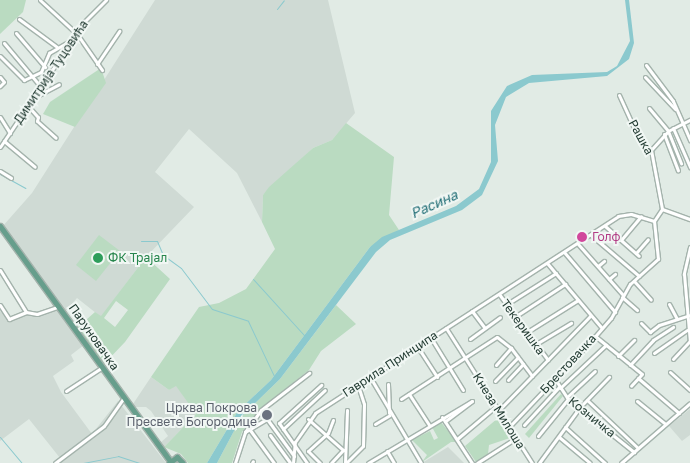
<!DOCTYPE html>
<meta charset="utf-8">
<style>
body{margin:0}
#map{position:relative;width:690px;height:463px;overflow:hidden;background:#e1ebe5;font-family:"Golos Text",sans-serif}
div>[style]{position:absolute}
.built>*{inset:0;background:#cfdad4}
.green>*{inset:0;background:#badbc1}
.water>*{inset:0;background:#8bc9ce}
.stream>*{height:1px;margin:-0.5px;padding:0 0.5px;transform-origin:0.5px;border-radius:0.5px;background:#8bc9ce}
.roads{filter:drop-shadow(1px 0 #a4b3ac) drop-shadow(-1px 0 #a4b3ac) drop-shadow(0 1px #a4b3ac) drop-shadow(0 -1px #a4b3ac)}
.minor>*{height:3px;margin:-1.5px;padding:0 1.5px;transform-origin:1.5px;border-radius:1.5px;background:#fff}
.major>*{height:5px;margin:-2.5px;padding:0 2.5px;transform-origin:2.5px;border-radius:2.5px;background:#679e8c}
.dots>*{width:14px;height:14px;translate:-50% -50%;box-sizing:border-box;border:2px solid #f1f7f4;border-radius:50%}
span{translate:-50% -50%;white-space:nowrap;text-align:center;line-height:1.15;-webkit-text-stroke:4px #f1f7f4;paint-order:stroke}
.street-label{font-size:12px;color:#223b32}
.hotel-label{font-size:12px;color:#b23c85}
.left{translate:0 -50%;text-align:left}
.leisure-label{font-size:12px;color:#27864d}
.worship-label{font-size:12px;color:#5b616d}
.right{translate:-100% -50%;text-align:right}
.water-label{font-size:14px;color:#1f6c74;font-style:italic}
</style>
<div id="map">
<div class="built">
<div style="clip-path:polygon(155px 0,328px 0,355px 113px,332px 140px,313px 148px,263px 195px,262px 222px,237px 173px,189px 129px,155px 172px,194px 207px,146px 257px,101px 317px,77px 298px,64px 313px,2px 227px,32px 193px)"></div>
<div style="clip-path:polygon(57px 306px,84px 345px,71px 355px,74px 361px,53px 376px,61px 392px,92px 434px,118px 401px,166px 463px,58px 463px,60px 458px,29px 419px,0 441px,0 311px,9px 318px,25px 311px,29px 314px)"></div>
<div style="clip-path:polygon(151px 377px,169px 390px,176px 385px,196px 414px,164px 447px,160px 443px,168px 436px,151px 411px,146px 407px,131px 407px)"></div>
<div style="clip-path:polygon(690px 409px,690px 435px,682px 441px,669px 426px)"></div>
<div style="clip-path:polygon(448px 447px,464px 463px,422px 463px)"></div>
</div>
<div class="green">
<div style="clip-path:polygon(0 0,26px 0,23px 12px,0 34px)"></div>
<div style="clip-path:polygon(101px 68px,106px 83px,75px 127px,43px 114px,50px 102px)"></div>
<div style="clip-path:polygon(346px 123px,394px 157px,389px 215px,399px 230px,370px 247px,271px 380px,238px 411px,207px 463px,188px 463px,181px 454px,164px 447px,196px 414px,176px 386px,169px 390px,151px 377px,199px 307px,219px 303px,246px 289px,275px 249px,262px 222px,263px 195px,269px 187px,313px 148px,332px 140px)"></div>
<div style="clip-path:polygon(99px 235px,120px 251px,96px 281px,76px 265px)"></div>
<div style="clip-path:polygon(evenodd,146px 257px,170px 279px,125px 342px,104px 364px,78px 327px,95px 312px,101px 316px,146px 257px,116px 301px,128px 310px,115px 327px,104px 318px,116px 301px)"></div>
<div style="clip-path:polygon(336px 305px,356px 324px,321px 351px,309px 370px,259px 410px,242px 432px,232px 463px,217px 463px,242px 416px,280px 379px)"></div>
<div style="clip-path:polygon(561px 394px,563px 396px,529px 438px,525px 434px)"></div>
<div style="clip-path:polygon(498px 418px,510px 438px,489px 445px,488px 454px,476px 462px,465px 446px)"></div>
<div style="clip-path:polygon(440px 421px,457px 442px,451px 442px,422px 462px,427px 455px,412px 440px,430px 431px,434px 440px,438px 438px,432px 427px)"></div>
</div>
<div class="water">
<div style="clip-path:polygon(625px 0,629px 0,634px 43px,629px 59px,607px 76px,529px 83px,506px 97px,495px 125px,498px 161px,482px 195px,462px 210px,390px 240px,376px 252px,280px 379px,242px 416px,217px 463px,207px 463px,238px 411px,271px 380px,370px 247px,382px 237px,456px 206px,479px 189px,491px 162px,491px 111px,507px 86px,532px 75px,607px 72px,617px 66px,630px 41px)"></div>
</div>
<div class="stream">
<div style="left:277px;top:9px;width:11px;rotate:-52deg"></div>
<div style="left:0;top:174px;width:29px;rotate:29deg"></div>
<div style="left:141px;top:241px;width:16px"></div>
<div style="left:157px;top:241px;width:15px;rotate:67deg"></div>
<div style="left:163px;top:255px;width:22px;rotate:36deg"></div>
<div style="left:181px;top:268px;width:51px;rotate:52.9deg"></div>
<div style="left:212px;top:309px;width:38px;rotate:18deg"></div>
<div style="left:248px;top:321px;width:61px;rotate:64.7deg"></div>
<div style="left:253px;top:279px;width:76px;rotate:47.7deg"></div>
<div style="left:0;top:437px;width:34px;rotate:50deg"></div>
<div style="left:83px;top:463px;width:36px;rotate:-11deg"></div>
<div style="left:118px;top:456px;width:23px;rotate:18deg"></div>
</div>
<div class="roads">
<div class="minor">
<div style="left:40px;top:0;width:50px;rotate:42.6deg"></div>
<div style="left:77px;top:34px;width:44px;rotate:55.2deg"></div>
<div style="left:19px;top:19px;width:47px;rotate:36.4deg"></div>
<div style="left:16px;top:33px;width:45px;rotate:49.5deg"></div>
<div style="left:4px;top:43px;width:57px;rotate:49.9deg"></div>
<div style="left:0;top:56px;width:34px;rotate:45deg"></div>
<div style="left:24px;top:80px;width:19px;rotate:-25deg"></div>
<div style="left:41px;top:72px;width:21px;rotate:-67deg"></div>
<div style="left:49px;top:53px;width:28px;rotate:-30deg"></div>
<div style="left:97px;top:64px;width:40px;rotate:-56deg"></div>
<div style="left:646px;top:65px;width:45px;rotate:53.1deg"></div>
<div style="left:673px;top:101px;width:43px;rotate:66.4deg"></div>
<div style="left:0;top:77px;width:6px;rotate:51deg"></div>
<div style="left:4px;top:82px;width:6px;rotate:135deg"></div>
<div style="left:645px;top:77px;width:44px;rotate:46.8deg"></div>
<div style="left:619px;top:95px;width:51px;rotate:65.5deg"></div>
<div style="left:640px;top:141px;width:14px;rotate:39deg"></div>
<div style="left:651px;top:150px;width:60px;rotate:79.4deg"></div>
<div style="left:35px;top:97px;width:27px;rotate:-28deg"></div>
<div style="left:28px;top:106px;width:15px;rotate:48deg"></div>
<div style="left:38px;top:117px;width:4px;rotate:104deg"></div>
<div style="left:37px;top:121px;width:25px;rotate:42deg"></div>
<div style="left:649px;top:108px;width:30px;rotate:50deg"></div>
<div style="left:668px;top:131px;width:35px;rotate:68deg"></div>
<div style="left:0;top:117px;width:19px;rotate:58deg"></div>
<div style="left:673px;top:128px;width:43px;rotate:66.4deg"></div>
<div style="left:664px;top:134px;width:39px;rotate:69deg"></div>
<div style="left:4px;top:141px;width:40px;rotate:40deg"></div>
<div style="left:0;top:147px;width:152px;rotate:-56deg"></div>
<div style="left:85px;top:21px;width:30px;rotate:-45deg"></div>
<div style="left:651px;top:150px;width:25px;rotate:-48deg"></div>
<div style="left:668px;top:131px;width:25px;rotate:-27deg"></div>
<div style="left:0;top:171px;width:13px;rotate:32deg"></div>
<div style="left:654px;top:221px;width:14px;rotate:-56deg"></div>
<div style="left:662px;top:209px;width:30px;rotate:20deg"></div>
<div style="left:605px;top:226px;width:45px;rotate:41.4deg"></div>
<div style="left:591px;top:235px;width:63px;rotate:40.5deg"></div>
<div style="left:621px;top:240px;width:31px;rotate:-50deg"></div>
<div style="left:578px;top:244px;width:68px;rotate:48.6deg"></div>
<div style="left:690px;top:247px;width:28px;rotate:103deg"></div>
<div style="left:684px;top:274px;width:68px;rotate:85deg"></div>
<div style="left:564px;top:252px;width:79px;rotate:49.6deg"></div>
<div style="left:636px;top:253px;width:18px;rotate:-49deg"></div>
<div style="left:547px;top:263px;width:84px;rotate:49.8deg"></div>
<div style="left:598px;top:266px;width:8px;rotate:-40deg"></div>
<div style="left:0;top:270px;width:49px;rotate:58.2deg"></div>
<div style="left:26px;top:312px;width:11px;rotate:10deg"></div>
<div style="left:37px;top:314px;width:21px;rotate:-19deg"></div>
<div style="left:609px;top:279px;width:8px;rotate:-40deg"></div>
<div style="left:634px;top:281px;width:25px;rotate:48deg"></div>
<div style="left:499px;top:294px;width:82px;rotate:53.4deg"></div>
<div style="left:622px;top:297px;width:20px;rotate:41deg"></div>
<div style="left:507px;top:304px;width:58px;rotate:-32.3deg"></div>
<div style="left:669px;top:304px;width:17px;rotate:62deg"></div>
<div style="left:0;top:305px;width:17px;rotate:57deg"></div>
<div style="left:9px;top:319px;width:18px;rotate:-22deg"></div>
<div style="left:472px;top:311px;width:21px;rotate:53deg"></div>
<div style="left:516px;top:316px;width:59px;rotate:-33.1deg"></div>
<div style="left:641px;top:323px;width:13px;rotate:45deg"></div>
<div style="left:650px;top:332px;width:11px;rotate:-38deg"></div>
<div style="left:659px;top:325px;width:33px;rotate:-18deg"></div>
<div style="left:446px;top:328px;width:160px;rotate:57.5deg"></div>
<div style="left:527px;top:332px;width:60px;rotate:-32.1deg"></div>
<div style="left:595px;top:336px;width:60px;rotate:39deg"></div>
<div style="left:642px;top:374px;width:16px;rotate:133deg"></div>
<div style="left:431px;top:338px;width:61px;rotate:58.4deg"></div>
<div style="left:470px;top:339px;width:37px;rotate:-36deg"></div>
<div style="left:536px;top:344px;width:41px;rotate:-31deg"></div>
<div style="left:417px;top:346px;width:37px;rotate:57deg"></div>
<div style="left:654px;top:353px;width:40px;rotate:-34.9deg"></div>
<div style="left:618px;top:356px;width:23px;rotate:-45deg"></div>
<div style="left:673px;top:359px;width:25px;rotate:-47deg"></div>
<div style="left:496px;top:365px;width:23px;rotate:-49deg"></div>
<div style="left:630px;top:365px;width:34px;rotate:-47deg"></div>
<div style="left:653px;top:340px;width:24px;rotate:-33deg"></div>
<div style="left:670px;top:372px;width:27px;rotate:42deg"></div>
<div style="left:370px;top:377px;width:100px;rotate:59.3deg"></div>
<div style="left:638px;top:378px;width:54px;rotate:40.5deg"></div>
<div style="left:555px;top:379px;width:24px;rotate:57deg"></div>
<div style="left:568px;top:399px;width:85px;rotate:38.8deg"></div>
<div style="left:508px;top:380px;width:22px;rotate:-47deg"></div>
<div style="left:495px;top:381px;width:33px;rotate:-46deg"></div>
<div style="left:388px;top:384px;width:29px;rotate:88deg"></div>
<div style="left:560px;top:388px;width:63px;rotate:-43.1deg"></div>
<div style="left:66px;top:391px;width:42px;rotate:-33.3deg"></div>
<div style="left:409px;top:394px;width:37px;rotate:57deg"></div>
<div style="left:567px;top:397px;width:38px;rotate:-43deg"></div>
<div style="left:401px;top:399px;width:114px;rotate:-32.9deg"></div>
<div style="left:497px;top:337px;width:18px;rotate:38deg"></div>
<div style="left:511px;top:348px;width:35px;rotate:53deg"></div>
<div style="left:587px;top:400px;width:70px;rotate:43.3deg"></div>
<div style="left:637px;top:401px;width:36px;rotate:39deg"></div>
<div style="left:498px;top:411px;width:132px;rotate:-45.9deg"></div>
<div style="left:442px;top:417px;width:55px;rotate:56.9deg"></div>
<div style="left:308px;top:419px;width:47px;rotate:41.5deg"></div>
<div style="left:375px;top:424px;width:17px;rotate:-31deg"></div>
<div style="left:524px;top:425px;width:52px;rotate:-47.4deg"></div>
<div style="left:509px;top:427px;width:119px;rotate:-46.4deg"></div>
<div style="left:591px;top:341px;width:30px;rotate:-49deg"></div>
<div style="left:611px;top:318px;width:39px;rotate:-61deg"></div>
<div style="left:630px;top:284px;width:38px;rotate:-42deg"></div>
<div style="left:658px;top:259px;width:38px;rotate:-96deg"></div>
<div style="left:565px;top:427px;width:54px;rotate:42deg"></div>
<div style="left:283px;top:429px;width:57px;rotate:-42.9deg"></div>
<div style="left:250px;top:430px;width:41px;rotate:54deg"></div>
<div style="left:245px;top:432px;width:26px;rotate:-31deg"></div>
<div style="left:267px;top:419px;width:46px;rotate:53.9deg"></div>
<div style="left:270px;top:435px;width:34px;rotate:54deg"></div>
<div style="left:538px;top:436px;width:48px;rotate:-51deg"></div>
<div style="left:559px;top:437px;width:40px;rotate:40deg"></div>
<div style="left:457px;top:439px;width:51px;rotate:-40.2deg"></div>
<div style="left:387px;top:451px;width:14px;rotate:60deg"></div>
<div style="left:55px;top:463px;width:61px;rotate:-37.1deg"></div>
<div style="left:104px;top:426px;width:35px;rotate:-55deg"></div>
<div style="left:235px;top:463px;width:33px;rotate:-72deg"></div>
<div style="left:245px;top:432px;width:27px;rotate:-54deg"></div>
<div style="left:261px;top:410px;width:61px;rotate:-37.6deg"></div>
<div style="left:252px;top:463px;width:2px;rotate:-63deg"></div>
<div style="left:293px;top:463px;width:21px;rotate:-85deg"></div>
<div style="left:295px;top:442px;width:35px;rotate:-55deg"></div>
<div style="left:315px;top:413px;width:361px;rotate:-33deg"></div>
<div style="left:618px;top:216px;width:13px;rotate:-9deg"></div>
<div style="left:631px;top:214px;width:24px;rotate:17deg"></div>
<div style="left:307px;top:463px;width:49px;rotate:-125deg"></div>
<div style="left:279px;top:423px;width:57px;rotate:-42.1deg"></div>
<div style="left:320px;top:463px;width:17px;rotate:-135deg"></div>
<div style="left:308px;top:451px;width:27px;rotate:-42deg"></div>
<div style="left:328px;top:433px;width:14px;rotate:-69deg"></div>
<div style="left:331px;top:463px;width:18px;rotate:-47deg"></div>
<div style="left:345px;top:463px;width:53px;rotate:-87.8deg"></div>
<div style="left:346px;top:463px;width:24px;rotate:-45deg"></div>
<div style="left:363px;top:446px;width:42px;rotate:-88.6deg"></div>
<div style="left:364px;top:404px;width:20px;rotate:-108deg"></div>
<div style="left:368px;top:463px;width:121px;rotate:-30.8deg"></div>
<div style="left:472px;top:401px;width:34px;rotate:143deg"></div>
<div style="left:477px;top:463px;width:46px;rotate:-32.7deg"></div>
<div style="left:539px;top:463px;width:69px;rotate:-53.8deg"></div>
<div style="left:580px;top:407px;width:42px;rotate:-46deg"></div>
<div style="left:621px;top:463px;width:91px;rotate:-41deg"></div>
</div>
<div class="major">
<div style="left:0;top:226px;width:290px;rotate:54.1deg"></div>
<div style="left:169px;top:463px;width:10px;rotate:-37deg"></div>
<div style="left:177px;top:457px;width:8px;rotate:45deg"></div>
</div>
</div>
<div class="dots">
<div style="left:582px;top:237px;background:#d1479c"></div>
<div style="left:98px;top:258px;background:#2e9e5b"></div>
<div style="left:267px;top:415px;background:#6b7280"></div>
</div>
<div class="street-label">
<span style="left:51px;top:72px;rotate:-56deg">Димитрија Туцовића</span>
<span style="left:641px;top:137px;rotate:61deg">Рашка</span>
<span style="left:523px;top:327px;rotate:54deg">Текеришка</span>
<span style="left:94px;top:337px;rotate:55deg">Паруновачка</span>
<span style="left:390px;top:364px;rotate:-33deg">Гаврила Принципа</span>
<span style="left:568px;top:364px;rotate:-47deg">Брестовачка</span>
<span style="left:499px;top:411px;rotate:58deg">Кнеза Милоша</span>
<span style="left:592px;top:417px;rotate:39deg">Козничка</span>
</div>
<div class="hotel-label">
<span class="left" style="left:592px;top:237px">Голф</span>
</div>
<div class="leisure-label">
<span class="left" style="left:108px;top:258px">ФК Трајал</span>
</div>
<div class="worship-label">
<span class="right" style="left:257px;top:415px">Црква Покрова<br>Пресвете Богородице</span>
</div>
<div class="water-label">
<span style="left:434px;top:204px;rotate:-24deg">Расина</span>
</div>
</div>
